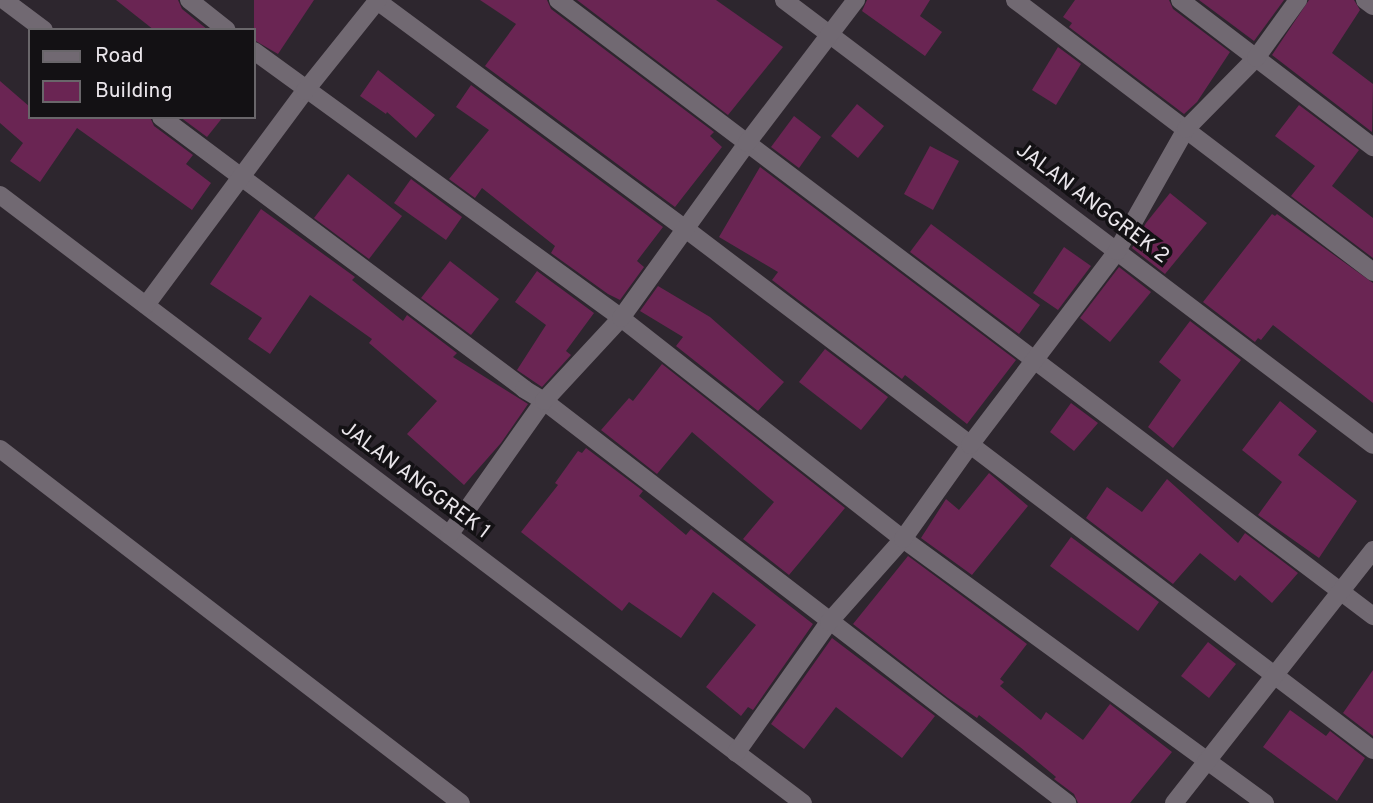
<!DOCTYPE html>
<style>
body{margin:0}
#map{position:relative;width:1373px;height:803px;overflow:hidden;background:#2d262e;font-family:Overpass,sans-serif}
div>[style]{position:absolute}
.building>*{inset:0;background:#6a2553}
.minor>*{height:18px;margin:-9px;padding:0 9px;transform-origin:9px;border-radius:9px;background:#716972}
span{translate:-50% -50%;white-space:nowrap;text-align:center;line-height:1.15;-webkit-text-stroke:7px #131114;paint-order:stroke}
.street-label{font-size:21px;color:#eae6eb}
.legend{position:absolute;left:28px;top:28px;width:228px;height:91px;box-sizing:border-box;background:#131114;border:2px solid #69666a;margin:0;padding:9px 12px;list-style:none;font-size:21px;color:#eae6eb}
.legend li{display:flex;align-items:center;gap:14px;height:35px}
.legend b{width:35px;border:2px solid #69666a}
</style>
<div id="map">
<div class="building">
<div style="clip-path:polygon(116px 0,178px 0,182px 9px,208px 30px,154px 30px)"></div>
<div style="clip-path:polygon(254px 0,314px 0,278px 54px,254px 40px)"></div>
<div style="clip-path:polygon(480px 0,547px 0,551px 9px,714px 132px,710px 136px,722px 147px,675px 207px,485px 66px,516px 24px)"></div>
<div style="clip-path:polygon(577px 0,716px 0,783px 47px,728px 115px)"></div>
<div style="clip-path:polygon(867px 0,930px 0,920px 16px,942px 32px,925px 56px,862px 11px)"></div>
<div style="clip-path:polygon(1075px 0,1169px 0,1173px 9px,1230px 52px,1197px 102px,1184px 114px,1069px 27px,1072px 23px,1063px 17px)"></div>
<div style="clip-path:polygon(1199px 0,1284px 0,1254px 41px)"></div>
<div style="clip-path:polygon(1309px 0,1354px 0,1360px 10px,1332px 53px,1373px 84px,1372px 132px,1272px 55px)"></div>
<div style="clip-path:polygon(1058px 47px,1081px 64px,1056px 105px,1032px 90px)"></div>
<div style="clip-path:polygon(378px 70px,435px 115px,416px 138px,387px 112px,386px 114px,360px 96px)"></div>
<div style="clip-path:polygon(0 81px,30px 107px,30px 117px,150px 117px,154px 126px,193px 155px,186px 164px,211px 183px,192px 210px,77px 128px,40px 182px,10px 161px,23px 143px,0 123px)"></div>
<div style="clip-path:polygon(471px 85px,663px 227px,637px 261px,644px 267px,620px 300px,608px 294px,551px 253px,555px 246px,482px 188px,475px 198px,449px 179px,489px 130px,456px 107px)"></div>
<div style="clip-path:polygon(857px 104px,884px 126px,858px 158px,831px 136px)"></div>
<div style="clip-path:polygon(1299px 105px,1359px 150px,1332px 186px,1373px 218px,1373px 258px,1291px 196px,1315px 166px,1275px 136px)"></div>
<div style="clip-path:polygon(794px 116px,821px 137px,799px 168px,771px 147px)"></div>
<div style="clip-path:polygon(180px 117px,223px 117px,207px 137px)"></div>
<div style="clip-path:polygon(930px 146px,959px 161px,933px 210px,904px 194px)"></div>
<div style="clip-path:polygon(760px 167px,1016px 360px,967px 424px,905px 375px,902px 379px,772px 280px,778px 272px,719px 237px)"></div>
<div style="clip-path:polygon(348px 174px,402px 216px,369px 259px,314px 218px)"></div>
<div style="clip-path:polygon(411px 179px,462px 217px,446px 240px,394px 203px)"></div>
<div style="clip-path:polygon(1170px 193px,1207px 223px,1165px 274px,1132px 248px,1146px 223px)"></div>
<div style="clip-path:polygon(261px 209px,355px 277px,352px 280px,403px 321px,407px 315px,457px 353px,453px 357px,528px 404px,501px 443px,464px 485px,407px 434px,437px 401px,369px 343px,372px 339px,310px 295px,270px 354px,248px 339px,262px 318px,210px 284px)"></div>
<div style="clip-path:polygon(1272px 214px,1275px 216px,1277px 214px,1373px 283px,1373px 403px,1273px 325px,1261px 340px,1258px 338px,1255px 342px,1203px 302px)"></div>
<div style="clip-path:polygon(931px 224px,1040px 305px,1019px 334px,910px 252px)"></div>
<div style="clip-path:polygon(1064px 247px,1091px 266px,1058px 310px,1033px 293px)"></div>
<div style="clip-path:polygon(450px 261px,499px 299px,471px 335px,421px 298px)"></div>
<div style="clip-path:polygon(1119px 267px,1151px 292px,1110px 342px,1080px 318px)"></div>
<div style="clip-path:polygon(537px 271px,594px 313px,566px 351px,571px 355px,542px 387px,517px 370px,546px 325px,515px 302px)"></div>
<div style="clip-path:polygon(658px 286px,710px 317px,784px 382px,758px 411px,676px 346px,683px 337px,640px 311px)"></div>
<div style="clip-path:polygon(1190px 321px,1241px 360px,1173px 448px,1148px 427px,1181px 380px,1159px 362px)"></div>
<div style="clip-path:polygon(825px 349px,888px 397px,861px 430px,799px 382px)"></div>
<div style="clip-path:polygon(662px 364px,845px 508px,789px 575px,743px 539px,774px 502px,692px 432px,657px 474px,601px 430px,629px 398px,633px 401px)"></div>
<div style="clip-path:polygon(1280px 401px,1317px 431px,1298px 455px,1357px 501px,1319px 558px,1258px 515px,1282px 482px,1242px 450px)"></div>
<div style="clip-path:polygon(1071px 403px,1098px 423px,1074px 451px,1050px 432px)"></div>
<div style="clip-path:polygon(586px 448px,643px 491px,639px 496px,686px 535px,691px 529px,813px 624px,753px 710px,748px 707px,741px 716px,706px 687px,756px 625px,713px 592px,681px 638px,629px 602px,622px 611px,521px 532px,558px 485px,555px 483px,578px 451px,582px 453px)"></div>
<div style="clip-path:polygon(989px 473px,1028px 506px,972px 575px,921px 538px,946px 499px,959px 510px)"></div>
<div style="clip-path:polygon(1167px 479px,1238px 543px,1245px 533px,1298px 573px,1272px 603px,1240px 575px,1235px 581px,1200px 553px,1173px 584px,1086px 518px,1107px 487px,1142px 512px)"></div>
<div style="clip-path:polygon(1071px 537px,1159px 602px,1138px 631px,1050px 566px)"></div>
<div style="clip-path:polygon(908px 556px,1027px 644px,1000px 679px,1004px 682px,1000px 686px,1041px 720px,1046px 712px,1083px 740px,1110px 704px,1172px 752px,1130px 803px,1078px 803px,1074px 794px,1054px 779px,1056px 777px,1020px 747px,979px 715px,977px 718px,948px 698px,853px 624px)"></div>
<div style="clip-path:polygon(832px 638px,935px 716px,902px 758px,836px 707px,804px 749px,771px 724px)"></div>
<div style="clip-path:polygon(1208px 642px,1236px 664px,1209px 698px,1181px 676px)"></div>
<div style="clip-path:polygon(1373px 670px,1373px 736px,1343px 713px)"></div>
<div style="clip-path:polygon(1290px 710px,1326px 736px,1330px 731px,1365px 758px,1337px 801px,1263px 747px)"></div>
</div>
<div class="minor">
<div style="left:4px;top:0;width:50px;rotate:36.9deg"></div>
<div style="left:189px;top:0;width:48px;rotate:38.3deg"></div>
<div style="left:376px;top:0;width:387px;rotate:36.5deg"></div>
<div style="left:687px;top:230px;width:861px;rotate:37.16deg"></div>
<div style="left:558px;top:0;width:1022px;rotate:37.08deg"></div>
<div style="left:784px;top:0;width:738px;rotate:37.07deg"></div>
<div style="left:1015px;top:0;width:450px;rotate:37.2deg"></div>
<div style="left:1180px;top:0;width:243px;rotate:37.3deg"></div>
<div style="left:1365px;top:0;width:10px;rotate:37deg"></div>
<div style="left:254px;top:51px;width:454px;rotate:36deg"></div>
<div style="left:621px;top:318px;width:358px;rotate:38.1deg"></div>
<div style="left:903px;top:539px;width:448px;rotate:36.1deg"></div>
<div style="left:161px;top:117px;width:454px;rotate:36.8deg"></div>
<div style="left:524px;top:389px;width:23px;rotate:31deg"></div>
<div style="left:544px;top:401px;width:660px;rotate:37.55deg"></div>
<div style="left:0;top:195px;width:1007px;rotate:37.13deg"></div>
<div style="left:146px;top:305px;width:267px;rotate:-53.4deg"></div>
<div style="left:305px;top:91px;width:117px;rotate:-51.3deg"></div>
<div style="left:0;top:449px;width:581px;rotate:37.52deg"></div>
<div style="left:449px;top:535px;width:164px;rotate:-54.7deg"></div>
<div style="left:544px;top:401px;width:113px;rotate:-47.1deg"></div>
<div style="left:621px;top:318px;width:216px;rotate:-54.2deg"></div>
<div style="left:747px;top:143px;width:180px;rotate:-52.7deg"></div>
<div style="left:736px;top:753px;width:161px;rotate:-54.6deg"></div>
<div style="left:829px;top:622px;width:111px;rotate:-48.3deg"></div>
<div style="left:903px;top:539px;width:115px;rotate:-54.5deg"></div>
<div style="left:970px;top:445px;width:243px;rotate:-52.8deg"></div>
<div style="left:1117px;top:251px;width:140px;rotate:-60.5deg"></div>
<div style="left:1186px;top:129px;width:100px;rotate:-45.4deg"></div>
<div style="left:1256px;top:58px;width:72px;rotate:-54.1deg"></div>
<div style="left:1174px;top:803px;width:322px;rotate:-51.8deg"></div>
</div>
<div class="street-label">
<span style="left:1092px;top:204px;rotate:37deg">JALAN ANGGREK 2</span>
<span style="left:415px;top:481px;rotate:37deg">JALAN ANGGREK 1</span>
</div>
<ul class="legend">
<li><b style="height:9px;background:#716972"></b>Road</li>
<li><b style="height:19px;background:#6a2553"></b>Building</li>
</ul>
</div>
